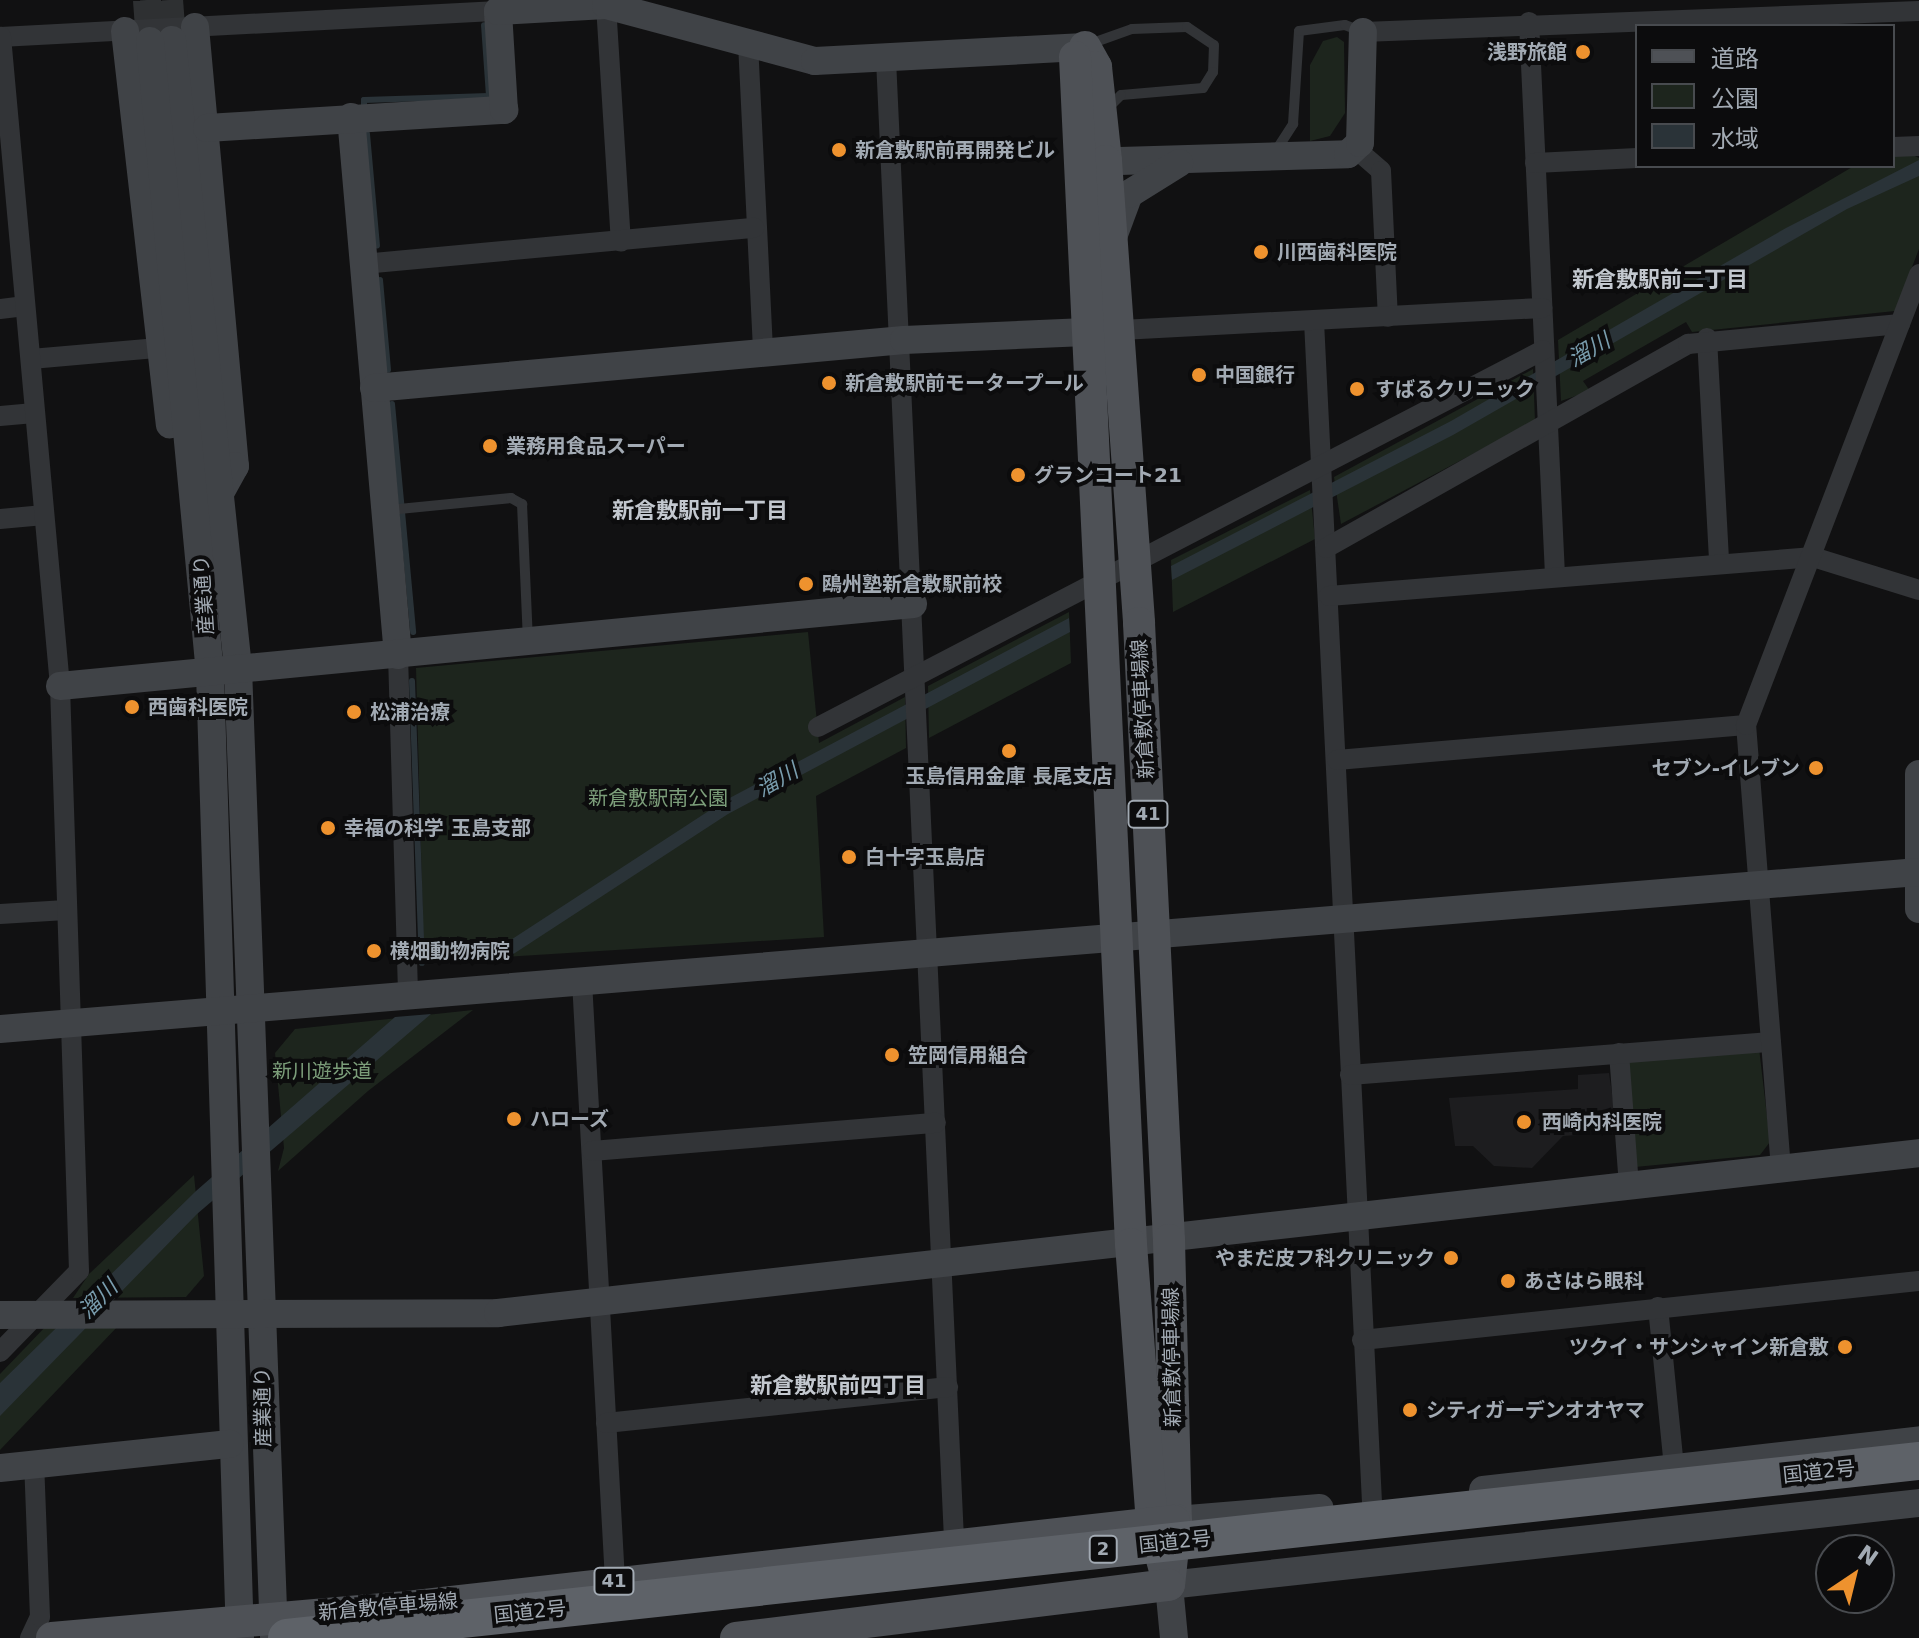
<!DOCTYPE html>
<meta charset="utf-8">
<style>
body{margin:0}
#map{position:relative;width:1919px;height:1638px;overflow:hidden;background:#111112;font-family:"DejaVu Sans","Noto Sans JP",sans-serif}
div>[style]{position:absolute}
.built>*{inset:0;background:#1d1d1f}
.green>*{inset:0;background:#1d251d}
.water>*{inset:0;background:#2a3338}
.stream>*{height:6px;margin:-3px;padding:0 3px;transform-origin:3px;border-radius:3px;background:#2a3338}
.secondary-tunnel>*{height:28px;margin-top:-14px;transform-origin:0;background:repeating-linear-gradient(90deg,#2e3032 0 28px,transparent 0 42px)}
.lane>*{height:10px;margin:-5px;padding:0 5px;transform-origin:5px;border-radius:5px;background:#323437}
.street>*{height:20px;margin:-10px;padding:0 10px;transform-origin:10px;border-radius:10px;background:#323437}
.secondary>*{height:28px;margin:-14px;padding:0 14px;transform-origin:14px;border-radius:14px;background:#404347}
.primary>*{height:32px;margin:-16px;padding:0 16px;transform-origin:16px;border-radius:16px;background:#4e5156}
.highway-bridge>*{height:38px;margin:-19px;padding:0 19px;transform-origin:19px;border-radius:19px;background:#5e6268}
.dots>*{width:22px;height:22px;translate:-50% -50%;box-sizing:border-box;border:4px solid #0c0c0d;border-radius:50%}
span{translate:-50% -50%;white-space:nowrap;text-align:center;line-height:1.15;-webkit-text-stroke:8px #0c0c0d;paint-order:stroke}
.shield-label span{padding:2px 6px;background:#0c0c0d;border:2px solid;border-radius:6px;-webkit-text-stroke-width:0}
.shield-label{font-size:18px;color:#a2aab3;font-weight:700}
.poi-label{font-size:20px;color:#a2aab3;font-weight:700}
.right{translate:-100% -50%;text-align:right}
.left{translate:0 -50%;text-align:left}
.street-label{font-size:20px;color:#a2aab3}
.park-label{font-size:20px;color:#7c9e7a}
.neighbourhood-label{font-size:22px;color:#c3c8cf;font-weight:700}
.water-label{font-size:22px;color:#799dae;font-style:italic}
.legend{position:absolute;left:1635px;top:24px;width:260px;height:144px;box-sizing:border-box;background:#0c0c0d;border:2px solid #484b4f;margin:0;padding:10px 14px;list-style:none;font-size:24px;color:#a2aab3}
.legend li{display:flex;align-items:center;gap:16px;height:40px}
.legend b{width:40px;border:2px solid #484b4f}
.north{position:absolute;left:1815px;top:1534px;width:80px;height:80px;box-sizing:border-box;background:#0c0c0d;border:2px solid #484b4f;border-radius:50%;rotate:35deg;font-size:22px;font-weight:700;line-height:32px;text-align:center;color:#a2aab3}
.north::after{content:'';display:block;margin:auto;width:28px;height:36px;background:#ee922e;clip-path:polygon(50% 0,100% 100%,50% 72%,0 100%)}
</style>
<div id="map">
<div class="built">
<div style="clip-path:polygon(1609px 1073px,1616px 1121px,1578px 1123px,1578px 1135px,1563px 1136px,1532px 1168px,1494px 1166px,1473px 1146px,1455px 1146px,1449px 1098px,1578px 1089px,1578px 1075px)"></div>
</div>
<div class="green">
<div style="clip-path:polygon(1337px 37px,1344px 42px,1345px 113px,1330px 136px,1310px 141px,1310px 65px,1323px 41px)"></div>
<div style="clip-path:polygon(1904px 151px,1919px 158px,1919px 249px,1895px 311px,1692px 332px,1686px 322px,1583px 381px,1590px 391px,1561px 401px,1558px 340px,1854px 166px,1893px 166px,1893px 152px)"></div>
<div style="clip-path:polygon(1533px 369px,1535px 421px,1341px 524px,1334px 477px)"></div>
<div style="clip-path:polygon(1310px 490px,1315px 539px,1173px 612px,1171px 560px)"></div>
<div style="clip-path:polygon(1069px 612px,1071px 663px,929px 738px,928px 686px)"></div>
<div style="clip-path:polygon(808px 632px,819px 743px,905px 697px,906px 748px,816px 796px,824px 937px,424px 962px,416px 668px)"></div>
<div style="clip-path:polygon(473px 1010px,368px 1091px,278px 1171px,284px 1148px,275px 1053px,295px 1029px)"></div>
<div style="clip-path:polygon(1759px 1048px,1770px 1142px,1760px 1155px,1635px 1167px,1626px 1058px)"></div>
<div style="clip-path:polygon(194px 1175px,204px 1276px,186px 1297px,73px 1298px,89px 1274px)"></div>
<div style="clip-path:polygon(47px 1325px,119px 1325px,0 1450px,0 1374px)"></div>
</div>
<div class="water">
<div style="clip-path:polygon(1919px 160px,1919px 176px,1847px 209px,1453px 435px,1172px 580px,1171px 566px,1451px 421px,1786px 228px)"></div>
<div style="clip-path:polygon(1069px 618px,1070px 632px,728px 814px,504px 960px,489px 954px,724px 801px)"></div>
<div style="clip-path:polygon(431px 1014px,197px 1214px,0 1416px,0 1383px,196px 1191px,395px 1017px)"></div>
</div>
<div class="stream">
<div style="left:364px;top:106px;width:6px;rotate:-90deg"></div>
<div style="left:364px;top:100px;width:125px;rotate:-1.8deg"></div>
<div style="left:489px;top:96px;width:71px;rotate:-94deg"></div>
<div style="left:367px;top:134px;width:112px;rotate:84.9deg"></div>
<div style="left:380px;top:280px;width:90px;rotate:84.9deg"></div>
<div style="left:392px;top:404px;width:229px;rotate:84.7deg"></div>
<div style="left:412px;top:681px;width:282px;rotate:88deg"></div>
</div>
<div class="secondary-tunnel">
<div style="left:147px;top:0;width:41px;rotate:85.8deg"></div>
<div style="left:169px;top:0;width:40px;rotate:85.7deg"></div>
</div>
<div class="lane">
<div style="left:1087px;top:45px;width:48px;rotate:-19.6deg"></div>
<div style="left:1132px;top:29px;width:55px;rotate:-2.1deg"></div>
<div style="left:1187px;top:27px;width:32px;rotate:34deg"></div>
<div style="left:1214px;top:45px;width:27px;rotate:92deg"></div>
<div style="left:1213px;top:72px;width:19px;rotate:122deg"></div>
<div style="left:1203px;top:88px;width:82px;rotate:175.1deg"></div>
<div style="left:1121px;top:95px;width:20px;rotate:135deg"></div>
<div style="left:1277px;top:149px;width:30px;rotate:-57deg"></div>
<div style="left:1293px;top:124px;width:93px;rotate:-86.3deg"></div>
<div style="left:1299px;top:31px;width:46px;rotate:-7.4deg"></div>
<div style="left:1345px;top:25px;width:19px;rotate:21deg"></div>
<div style="left:389px;top:510px;width:123px;rotate:-5.6deg"></div>
<div style="left:511px;top:498px;width:13px;rotate:29deg"></div>
<div style="left:522px;top:504px;width:137px;rotate:87.5deg"></div>
</div>
<div class="street">
<div style="left:606px;top:5px;width:237px;rotate:86.4deg"></div>
<div style="left:1529px;top:22px;width:555px;rotate:87.31deg"></div>
<div style="left:1363px;top:32px;width:556px;rotate:-2.16deg"></div>
<div style="left:0;top:37px;width:499px;rotate:-3deg"></div>
<div style="left:748px;top:43px;width:310px;rotate:87.2deg"></div>
<div style="left:886px;top:59px;width:1483px;rotate:87.37deg"></div>
<div style="left:1893px;top:147px;width:26px;rotate:-2deg"></div>
<div style="left:1356px;top:149px;width:33px;rotate:41deg"></div>
<div style="left:1381px;top:171px;width:146px;rotate:87.3deg"></div>
<div style="left:1535px;top:163px;width:102px;rotate:-2.8deg"></div>
<div style="left:363px;top:264px;width:393px;rotate:-5.3deg"></div>
<div style="left:0;top:309px;width:25px;rotate:-7deg"></div>
<div style="left:1314px;top:321px;width:1184px;rotate:87.19deg"></div>
<div style="left:1121px;top:330px;width:422px;rotate:-3deg"></div>
<div style="left:1707px;top:338px;width:224px;rotate:86.9deg"></div>
<div style="left:31px;top:359px;width:125px;rotate:-5deg"></div>
<div style="left:0;top:416px;width:34px;rotate:-5deg"></div>
<div style="left:0;top:519px;width:44px;rotate:-5.2deg"></div>
<div style="left:1326px;top:548px;width:416px;rotate:-29.4deg"></div>
<div style="left:1688px;top:344px;width:213px;rotate:-5.4deg"></div>
<div style="left:1329px;top:596px;width:486px;rotate:-4.6deg"></div>
<div style="left:1813px;top:557px;width:111px;rotate:17.3deg"></div>
<div style="left:398px;top:655px;width:339px;rotate:88.3deg"></div>
<div style="left:818px;top:727px;width:817px;rotate:-27.47deg"></div>
<div style="left:1337px;top:760px;width:410px;rotate:-4.9deg"></div>
<div style="left:0;top:914px;width:66px;rotate:-3.5deg"></div>
<div style="left:582px;top:981px;width:601px;rotate:86.85deg"></div>
<div style="left:1619px;top:1053px;width:133px;rotate:85.7deg"></div>
<div style="left:1350px;top:1075px;width:422px;rotate:-4.5deg"></div>
<div style="left:592px;top:1151px;width:345px;rotate:-4.7deg"></div>
<div style="left:1781px;top:1169px;width:445px;rotate:-94.5deg"></div>
<div style="left:1746px;top:725px;width:483px;rotate:-69deg"></div>
<div style="left:1658px;top:1307px;width:160px;rotate:84.3deg"></div>
<div style="left:1362px;top:1340px;width:560px;rotate:-6.05deg"></div>
<div style="left:0;top:1352px;width:113px;rotate:-45.7deg"></div>
<div style="left:79px;top:1271px;width:585px;rotate:-91.86deg"></div>
<div style="left:60px;top:686px;width:652px;rotate:-95.19deg"></div>
<div style="left:606px;top:1423px;width:344px;rotate:-6deg"></div>
<div style="left:30px;top:1638px;width:23px;rotate:-65deg"></div>
<div style="left:40px;top:1617px;width:153px;rotate:-92.2deg"></div>
</div>
<div class="secondary">
<div style="left:195px;top:27px;width:441px;rotate:84.8deg"></div>
<div style="left:235px;top:466px;width:35px;rotate:119deg"></div>
<div style="left:125px;top:31px;width:396px;rotate:83.5deg"></div>
<div style="left:172px;top:40px;width:631px;rotate:84deg"></div>
<div style="left:238px;top:668px;width:971px;rotate:87.87deg"></div>
<div style="left:150px;top:41px;width:635px;rotate:84.58deg"></div>
<div style="left:210px;top:673px;width:965px;rotate:88.22deg"></div>
<div style="left:351px;top:117px;width:540px;rotate:85.01deg"></div>
<div style="left:207px;top:128px;width:298px;rotate:-3.5deg"></div>
<div style="left:504px;top:110px;width:99px;rotate:-93.5deg"></div>
<div style="left:498px;top:11px;width:108px;rotate:-3.2deg"></div>
<div style="left:606px;top:5px;width:216px;rotate:15deg"></div>
<div style="left:815px;top:61px;width:270px;rotate:-3deg"></div>
<div style="left:1086px;top:162px;width:262px;rotate:-1.7deg"></div>
<div style="left:1348px;top:154px;width:16px;rotate:-43deg"></div>
<div style="left:1360px;top:143px;width:111px;rotate:-88.5deg"></div>
<div style="left:1113px;top:237px;width:46px;rotate:-69.6deg"></div>
<div style="left:1129px;top:194px;width:59px;rotate:-31.8deg"></div>
<div style="left:374px;top:388px;width:532px;rotate:-5.17deg"></div>
<div style="left:904px;top:340px;width:205px;rotate:-2.5deg"></div>
<div style="left:60px;top:686px;width:857px;rotate:-5.49deg"></div>
<div style="left:1919px;top:774px;width:135px;rotate:90deg"></div>
<div style="left:0;top:1029px;width:1925px;rotate:-4.68deg"></div>
<div style="left:0;top:1315px;width:498px;rotate:-0.2deg"></div>
<div style="left:498px;top:1313px;width:1430px;rotate:-6.42deg"></div>
<div style="left:0;top:1468px;width:231px;rotate:-6deg"></div>
<div style="left:1483px;top:1490px;width:439px;rotate:-6.5deg"></div>
<div style="left:1176px;top:1520px;width:144px;rotate:-4.8deg"></div>
<div style="left:1174px;top:1638px;width:53px;rotate:-95.4deg"></div>
<div style="left:1169px;top:1585px;width:754px;rotate:-6.24deg"></div>
</div>
<div class="primary">
<div style="left:1085px;top:47px;width:23px;rotate:61deg"></div>
<div style="left:1096px;top:67px;width:95px;rotate:83.9deg"></div>
<div style="left:1106px;top:161px;width:463px;rotate:85.9deg"></div>
<div style="left:1139px;top:623px;width:618px;rotate:87.22deg"></div>
<div style="left:1169px;top:1240px;width:280px;rotate:88.6deg"></div>
<div style="left:1176px;top:1520px;width:65px;rotate:96.1deg"></div>
<div style="left:1075px;top:57px;width:1188px;rotate:87.3deg"></div>
<div style="left:1131px;top:1244px;width:280px;rotate:85.7deg"></div>
<div style="left:1152px;top:1523px;width:46px;rotate:74.7deg"></div>
<div style="left:52px;top:1638px;width:347px;rotate:-5deg"></div>
<div style="left:398px;top:1608px;width:781px;rotate:-6.4deg"></div>
<div style="left:736px;top:1638px;width:436px;rotate:-7deg"></div>
</div>
<div class="highway-bridge">
<div style="left:287px;top:1638px;width:1642px;rotate:-6.19deg"></div>
</div>
<div class="dots">
<div style="left:1583px;top:52px;background:#ee922e"></div>
<div style="left:839px;top:150px;background:#ee922e"></div>
<div style="left:1261px;top:252px;background:#ee922e"></div>
<div style="left:1199px;top:375px;background:#ee922e"></div>
<div style="left:829px;top:383px;background:#ee922e"></div>
<div style="left:1357px;top:389px;background:#ee922e"></div>
<div style="left:490px;top:446px;background:#ee922e"></div>
<div style="left:1018px;top:475px;background:#ee922e"></div>
<div style="left:806px;top:584px;background:#ee922e"></div>
<div style="left:132px;top:707px;background:#ee922e"></div>
<div style="left:354px;top:712px;background:#ee922e"></div>
<div style="left:1009px;top:751px;background:#ee922e"></div>
<div style="left:1816px;top:768px;background:#ee922e"></div>
<div style="left:328px;top:828px;background:#ee922e"></div>
<div style="left:849px;top:857px;background:#ee922e"></div>
<div style="left:374px;top:951px;background:#ee922e"></div>
<div style="left:892px;top:1055px;background:#ee922e"></div>
<div style="left:514px;top:1119px;background:#ee922e"></div>
<div style="left:1524px;top:1122px;background:#ee922e"></div>
<div style="left:1451px;top:1258px;background:#ee922e"></div>
<div style="left:1508px;top:1281px;background:#ee922e"></div>
<div style="left:1845px;top:1347px;background:#ee922e"></div>
<div style="left:1410px;top:1410px;background:#ee922e"></div>
</div>
<div class="shield-label">
<span style="left:1148px;top:814px">41</span>
<span style="left:1103px;top:1549px">2</span>
<span style="left:614px;top:1581px">41</span>
</div>
<div class="poi-label">
<span class="right" style="left:1567px;top:52px">浅野旅館</span>
<span class="left" style="left:855px;top:150px">新倉敷駅前再開発ビル</span>
<span class="left" style="left:1277px;top:252px">川西歯科医院</span>
<span class="left" style="left:1215px;top:375px">中国銀行</span>
<span class="left" style="left:845px;top:383px">新倉敷駅前モータープール</span>
<span class="left" style="left:1375px;top:389px">すばるクリニック</span>
<span class="left" style="left:506px;top:446px">業務用食品スーパー</span>
<span class="left" style="left:1034px;top:475px">グランコート21</span>
<span class="left" style="left:822px;top:584px">鴎州塾新倉敷駅前校</span>
<span class="left" style="left:148px;top:707px">西歯科医院</span>
<span class="left" style="left:370px;top:712px">松浦治療</span>
<span class="right" style="left:1800px;top:768px">セブン-イレブン</span>
<span style="left:1009px;top:776px">玉島信用金庫 長尾支店</span>
<span class="left" style="left:344px;top:828px">幸福の科学 玉島支部</span>
<span class="left" style="left:865px;top:857px">白十字玉島店</span>
<span class="left" style="left:390px;top:951px">横畑動物病院</span>
<span class="left" style="left:908px;top:1055px">笠岡信用組合</span>
<span class="left" style="left:530px;top:1119px">ハローズ</span>
<span class="left" style="left:1542px;top:1122px">西崎内科医院</span>
<span class="right" style="left:1435px;top:1258px">やまだ皮フ科クリニック</span>
<span class="left" style="left:1524px;top:1281px">あさはら眼科</span>
<span class="right" style="left:1829px;top:1347px">ツクイ・サンシャイン新倉敷</span>
<span class="left" style="left:1426px;top:1410px">シティガーデンオオヤマ</span>
</div>
<div class="street-label">
<span style="left:204px;top:595px;rotate:-94deg">産業通り</span>
<span style="left:1143px;top:709px;rotate:-93deg">新倉敷停車場線</span>
<span style="left:1172px;top:1357px;rotate:-91deg">新倉敷停車場線</span>
<span style="left:263px;top:1407px;rotate:-91deg">産業通り</span>
<span style="left:1819px;top:1472px;rotate:-6deg">国道2号</span>
<span style="left:1175px;top:1542px;rotate:-6deg">国道2号</span>
<span style="left:388px;top:1607px;rotate:-5deg">新倉敷停車場線</span>
<span style="left:530px;top:1612px;rotate:-6deg">国道2号</span>
</div>
<div class="park-label">
<span style="left:658px;top:798px">新倉敷駅南公園</span>
<span style="left:322px;top:1071px">新川遊歩道</span>
</div>
<div class="neighbourhood-label">
<span style="left:1660px;top:280px">新倉敷駅前二丁目</span>
<span style="left:700px;top:511px">新倉敷駅前一丁目</span>
<span style="left:838px;top:1386px">新倉敷駅前四丁目</span>
</div>
<div class="water-label">
<span style="left:1589px;top:350px;rotate:-30deg">溜川</span>
<span style="left:777px;top:780px;rotate:-30deg">溜川</span>
<span style="left:98px;top:1299px;rotate:-45deg">溜川</span>
</div>
<ul class="legend">
<li><b style="height:10px;background:#4e5156"></b>道路</li>
<li><b style="height:22px;background:#1d251d"></b>公園</li>
<li><b style="height:22px;background:#2a3338"></b>水域</li>
</ul>
<div class="north">N</div>
</div>
